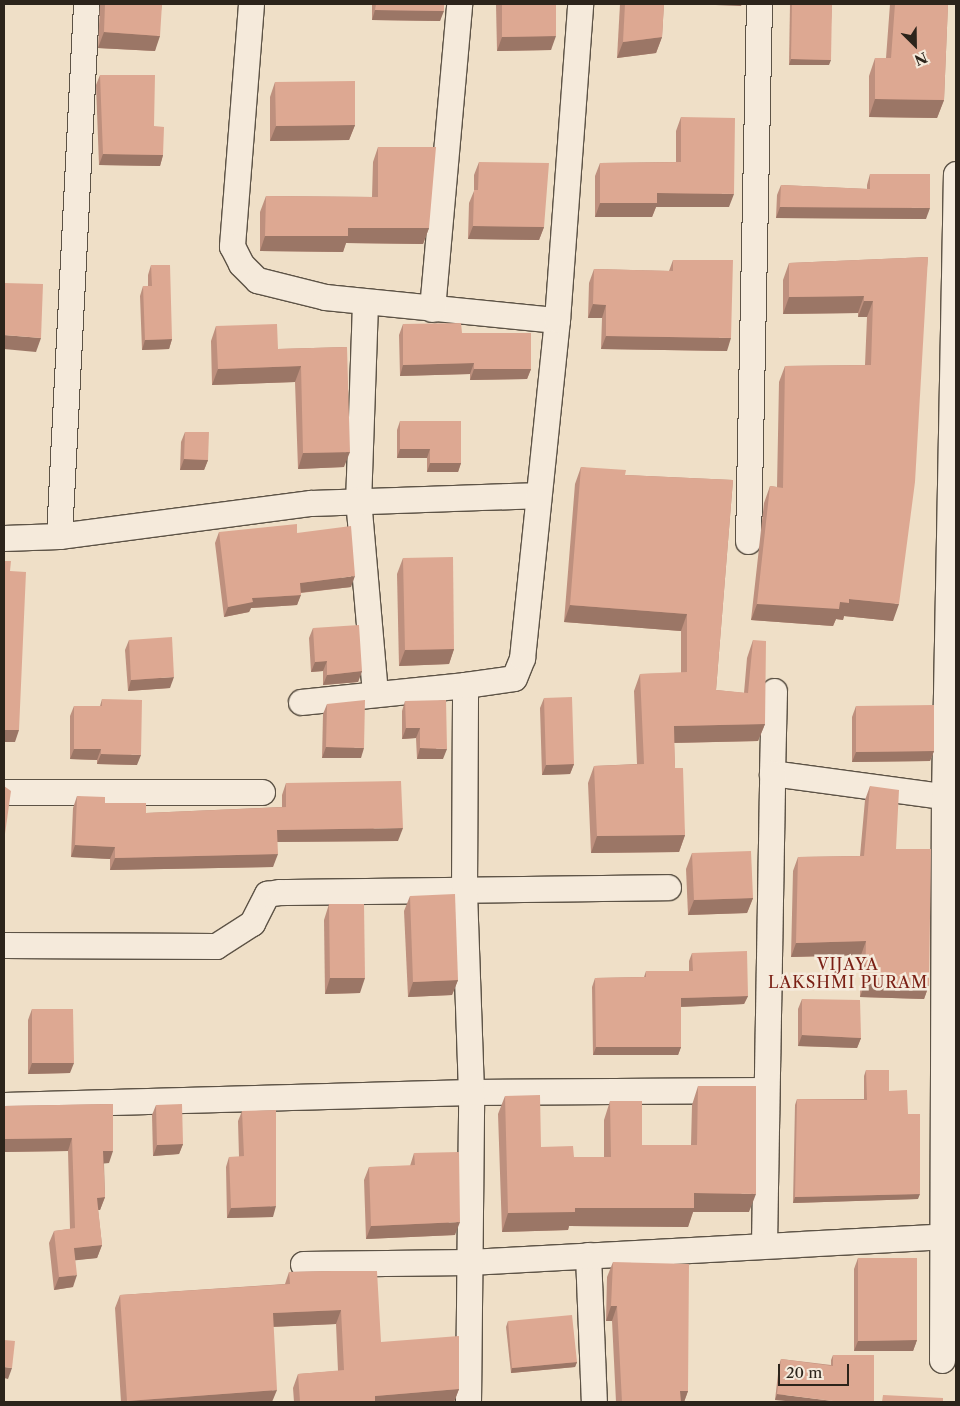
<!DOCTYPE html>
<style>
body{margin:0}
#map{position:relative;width:960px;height:1406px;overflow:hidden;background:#efdfc7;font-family:"Libre Caslon Text",serif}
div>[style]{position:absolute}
.roads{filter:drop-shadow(1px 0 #5d5346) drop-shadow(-1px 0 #5d5346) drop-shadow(0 1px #5d5346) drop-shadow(0 -1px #5d5346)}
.street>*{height:25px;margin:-12.5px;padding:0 12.5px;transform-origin:12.5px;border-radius:12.5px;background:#f5eadb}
.wall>*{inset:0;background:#be907e}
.shaded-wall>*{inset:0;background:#9b7666}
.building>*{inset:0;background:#dda892}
span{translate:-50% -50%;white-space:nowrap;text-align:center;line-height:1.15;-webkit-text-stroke:5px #f5eadb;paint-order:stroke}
.neighbourhood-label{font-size:16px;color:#7a1f14;letter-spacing:1px}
.frame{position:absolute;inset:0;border:5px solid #2c241b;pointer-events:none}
.north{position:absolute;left:890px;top:20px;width:50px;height:50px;-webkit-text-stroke:4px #f5eadb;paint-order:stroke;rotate:157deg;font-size:14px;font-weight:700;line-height:20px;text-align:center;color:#2c241b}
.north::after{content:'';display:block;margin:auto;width:18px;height:22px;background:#2c241b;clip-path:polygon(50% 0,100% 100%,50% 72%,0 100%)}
.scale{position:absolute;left:778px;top:1364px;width:71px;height:22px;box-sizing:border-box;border:2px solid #2c241b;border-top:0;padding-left:6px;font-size:15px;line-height:18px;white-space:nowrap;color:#2c241b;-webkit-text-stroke:4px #f5eadb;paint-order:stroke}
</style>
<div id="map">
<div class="roads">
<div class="street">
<div style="left:251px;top:4px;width:243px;rotate:94.5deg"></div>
<div style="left:232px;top:246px;width:20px;rotate:63deg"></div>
<div style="left:241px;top:264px;width:23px;rotate:45deg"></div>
<div style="left:257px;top:280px;width:70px;rotate:14deg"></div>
<div style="left:325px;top:297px;width:233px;rotate:5.7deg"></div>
<div style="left:365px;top:303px;width:196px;rotate:92deg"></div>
<div style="left:358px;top:499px;width:194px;rotate:85deg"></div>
<div style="left:432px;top:309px;width:306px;rotate:-84.9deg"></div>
<div style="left:59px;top:536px;width:533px;rotate:-87.09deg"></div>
<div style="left:4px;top:538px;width:55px;rotate:-2.1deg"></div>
<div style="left:59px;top:536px;width:254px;rotate:-7.5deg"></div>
<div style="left:311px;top:503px;width:225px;rotate:-2deg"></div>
<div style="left:748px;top:541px;width:537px;rotate:-88.83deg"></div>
<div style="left:774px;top:691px;width:82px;rotate:91.4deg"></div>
<div style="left:772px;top:773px;width:186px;rotate:7.7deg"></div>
<div style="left:301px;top:702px;width:165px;rotate:-5.9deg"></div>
<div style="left:4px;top:792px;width:258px"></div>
<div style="left:4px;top:945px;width:212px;rotate:0.3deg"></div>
<div style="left:216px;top:946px;width:43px;rotate:-32.6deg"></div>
<div style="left:252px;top:923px;width:33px;rotate:-63deg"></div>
<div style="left:267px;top:894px;width:13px;rotate:-9deg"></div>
<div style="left:280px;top:892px;width:388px;rotate:-0.7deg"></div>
<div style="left:4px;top:1105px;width:467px;rotate:-1.6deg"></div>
<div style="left:471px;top:1092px;width:293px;rotate:-0.4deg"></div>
<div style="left:764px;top:1244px;width:471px;rotate:-89deg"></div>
<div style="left:588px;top:1255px;width:147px;rotate:87.7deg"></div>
<div style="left:303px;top:1264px;width:166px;rotate:-0.7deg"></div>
<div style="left:469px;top:1262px;width:474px;rotate:-3.1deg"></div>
<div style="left:942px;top:1360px;width:563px;rotate:-89.8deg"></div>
<div style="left:944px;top:797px;width:623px;rotate:-88.9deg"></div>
<div style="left:468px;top:1402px;width:310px;rotate:-89.4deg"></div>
<div style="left:471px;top:1092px;width:201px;rotate:-92deg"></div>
<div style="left:464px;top:891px;width:206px;rotate:-89.7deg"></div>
<div style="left:465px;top:685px;width:49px;rotate:-8.1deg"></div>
<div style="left:514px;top:678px;width:22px;rotate:-68deg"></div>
<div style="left:522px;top:658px;width:340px;rotate:-84.1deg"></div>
<div style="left:557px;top:320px;width:317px;rotate:-85.8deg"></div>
</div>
</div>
<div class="wall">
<div style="clip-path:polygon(100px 4px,162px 4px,155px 51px,98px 48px)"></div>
<div style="clip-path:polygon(372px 4px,444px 4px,440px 21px,372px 20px)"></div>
<div style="clip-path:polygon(496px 4px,556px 4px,551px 50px,497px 51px)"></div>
<div style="clip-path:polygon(620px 4px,664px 4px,662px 37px,656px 53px,617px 58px)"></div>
<div style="clip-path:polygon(790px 4px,832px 4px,829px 65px,789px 65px)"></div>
<div style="clip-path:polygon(890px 4px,948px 4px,944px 100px,937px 118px,869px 117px,869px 76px,875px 58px,886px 58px)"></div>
<div style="clip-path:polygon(100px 75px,154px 126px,163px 155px,160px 166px,99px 165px,96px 85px)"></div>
<div style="clip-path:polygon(275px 82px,355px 125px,349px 140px,270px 141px,270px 97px)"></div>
<div style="clip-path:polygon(681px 117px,729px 207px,656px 207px,652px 217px,595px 217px,595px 176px,600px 163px,676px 162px,676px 131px)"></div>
<div style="clip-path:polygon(378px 147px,429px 228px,423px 244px,346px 243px,343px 252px,260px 251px,260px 212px,266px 196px,372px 197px,373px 162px)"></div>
<div style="clip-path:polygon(479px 162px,544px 227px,539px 240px,468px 239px,469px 203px,474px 191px,474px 175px)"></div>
<div style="clip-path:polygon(870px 174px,926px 219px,776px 218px,777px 195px,781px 185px,867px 189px,867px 185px)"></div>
<div style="clip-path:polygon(928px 257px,893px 621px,844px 616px,843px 620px,836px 619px,833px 626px,751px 620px,764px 503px,770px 486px,777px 487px,779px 382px,785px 366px,865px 365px,867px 317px,858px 317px,858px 313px,783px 314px,783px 280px,789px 263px)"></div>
<div style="clip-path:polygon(673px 260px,727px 351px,601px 349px,602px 318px,588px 318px,589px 283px,594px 269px,669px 271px)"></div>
<div style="clip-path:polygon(151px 265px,172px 339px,169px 349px,142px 350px,140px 296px,143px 286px,148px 286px,148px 275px)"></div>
<div style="clip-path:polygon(403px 324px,462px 333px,531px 369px,527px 379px,470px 380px,470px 374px,400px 376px,399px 335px)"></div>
<div style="clip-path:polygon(216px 326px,278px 349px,347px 347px,344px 467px,298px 469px,295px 382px,212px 385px,211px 341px)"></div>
<div style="clip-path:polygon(400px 421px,461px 463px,458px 472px,427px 472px,427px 458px,397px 458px,397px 430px)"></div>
<div style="clip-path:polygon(185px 432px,208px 460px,204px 470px,180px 470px,181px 442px)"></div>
<div style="clip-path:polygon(581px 467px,625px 475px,733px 480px,716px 690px,744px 693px,747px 658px,753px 640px,765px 724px,758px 741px,674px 743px,675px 768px,685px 835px,679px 852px,591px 853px,588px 783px,594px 766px,637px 764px,634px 691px,640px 674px,681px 673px,681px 631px,564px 622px,575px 484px)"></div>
<div style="clip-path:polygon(219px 532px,297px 533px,351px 587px,301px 593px,297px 605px,251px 608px,249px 612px,224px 617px,215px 543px)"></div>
<div style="clip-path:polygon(403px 558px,454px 649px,449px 664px,399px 666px,397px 574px)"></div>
<div style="clip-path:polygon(313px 628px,362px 671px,358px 682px,323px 685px,323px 671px,311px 672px,309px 638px)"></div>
<div style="clip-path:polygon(129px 640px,170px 688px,128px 691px,125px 650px)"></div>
<div style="clip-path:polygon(544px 698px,574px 764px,570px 774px,542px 775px,540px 708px)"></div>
<div style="clip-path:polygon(102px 699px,137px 765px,97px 764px,97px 760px,70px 759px,70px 716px,74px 706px,100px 706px)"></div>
<div style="clip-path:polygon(405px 701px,443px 759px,417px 759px,416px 738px,402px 739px,402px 711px)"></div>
<div style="clip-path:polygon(327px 704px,361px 758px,322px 758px,323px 714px)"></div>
<div style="clip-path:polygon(856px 706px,934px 751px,930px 761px,852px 762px,852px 717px)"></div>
<div style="clip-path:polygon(286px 783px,398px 841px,277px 842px,273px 867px,110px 870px,110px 859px,71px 857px,73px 808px,77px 796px,146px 813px,282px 807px,282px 795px)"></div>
<div style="clip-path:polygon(870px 786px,896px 849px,929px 985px,924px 999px,860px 997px,861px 955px,791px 957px,793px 871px,798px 857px,860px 856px,865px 800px)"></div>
<div style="clip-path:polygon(692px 853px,753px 898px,747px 913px,688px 915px,686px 869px)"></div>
<div style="clip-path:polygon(410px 896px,458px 980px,452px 995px,408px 997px,404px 911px)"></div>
<div style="clip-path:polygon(329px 904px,360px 993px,325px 994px,324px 920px)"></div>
<div style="clip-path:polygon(692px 953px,748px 996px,744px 1004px,681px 1007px,681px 1047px,678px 1055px,593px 1055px,592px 987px,595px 978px,644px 977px,646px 971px,689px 971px,689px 961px)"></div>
<div style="clip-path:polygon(802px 999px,861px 1038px,857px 1048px,798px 1046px,798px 1009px)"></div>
<div style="clip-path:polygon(32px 1009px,70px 1073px,28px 1074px,28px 1020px)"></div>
<div style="clip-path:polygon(866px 1070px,889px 1091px,908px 1114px,918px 1199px,793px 1203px,795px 1105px,797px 1099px,864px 1099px,864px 1076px)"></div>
<div style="clip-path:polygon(698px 1086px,749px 1212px,693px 1212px,688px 1227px,569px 1226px,568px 1230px,502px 1232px,498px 1114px,505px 1096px,541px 1147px,574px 1157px,604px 1157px,604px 1120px,610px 1101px,642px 1145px,691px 1145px,692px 1105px)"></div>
<div style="clip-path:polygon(113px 1104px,109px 1163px,104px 1163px,105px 1197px,100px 1210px,98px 1210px,102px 1245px,97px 1258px,75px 1260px,73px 1287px,54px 1290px,49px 1243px,54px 1231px,70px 1229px,68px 1151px,4px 1152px,4px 1106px)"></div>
<div style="clip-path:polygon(156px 1105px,183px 1144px,179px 1154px,153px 1156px,152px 1115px)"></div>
<div style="clip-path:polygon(242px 1111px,273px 1217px,227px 1218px,226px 1167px,229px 1157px,239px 1157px,238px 1121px)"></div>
<div style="clip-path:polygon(414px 1153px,455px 1235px,366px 1239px,364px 1180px,369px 1167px,410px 1166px)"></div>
<div style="clip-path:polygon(858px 1258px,917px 1340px,913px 1351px,854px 1351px,854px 1269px)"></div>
<div style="clip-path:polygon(613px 1262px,688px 1391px,684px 1402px,616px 1402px,612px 1321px,606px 1321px,607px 1277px)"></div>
<div style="clip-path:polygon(332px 1271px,381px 1342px,459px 1389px,454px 1402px,294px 1402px,293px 1388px,298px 1374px,338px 1371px,336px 1324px,273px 1327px,272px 1402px,121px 1402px,115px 1308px,120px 1295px,285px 1284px,289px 1272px)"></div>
<div style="clip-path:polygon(508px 1321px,577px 1362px,575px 1367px,511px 1373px,506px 1327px)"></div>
<div style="clip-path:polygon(833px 1355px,874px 1355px,775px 1400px,779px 1365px,781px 1359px,831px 1365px,831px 1360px)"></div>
</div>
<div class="shaded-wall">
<div style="clip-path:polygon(690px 4px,742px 4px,741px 6px)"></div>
<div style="clip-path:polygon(375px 10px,444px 11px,440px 21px,372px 20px)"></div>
<div style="clip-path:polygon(104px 32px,160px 36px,155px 51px,98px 48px)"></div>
<div style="clip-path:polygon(556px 36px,551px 50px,497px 51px,502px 37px)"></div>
<div style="clip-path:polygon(662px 37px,656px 53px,617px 58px,623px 42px)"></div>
<div style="clip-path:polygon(791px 59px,831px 60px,829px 65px,789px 65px)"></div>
<div style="clip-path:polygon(875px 99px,944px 100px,937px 118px,869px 117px)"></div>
<div style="clip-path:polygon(355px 125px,349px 140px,270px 141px,276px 126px)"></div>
<div style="clip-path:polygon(103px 154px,163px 155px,160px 166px,99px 165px)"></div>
<div style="clip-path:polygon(657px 193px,734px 194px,729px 207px,656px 207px,652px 217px,595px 217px,600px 203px)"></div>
<div style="clip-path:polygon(780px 207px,930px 208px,926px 219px,776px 218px)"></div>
<div style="clip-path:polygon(473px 226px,544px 227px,539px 240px,468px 239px)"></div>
<div style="clip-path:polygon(348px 228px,429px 228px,423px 244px,346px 243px,343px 252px,260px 251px,265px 236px)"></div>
<div style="clip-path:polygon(864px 296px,858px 313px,783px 314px,789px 297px)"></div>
<div style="clip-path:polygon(864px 301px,873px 301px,867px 317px,858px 317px)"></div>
<div style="clip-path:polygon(593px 304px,606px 305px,602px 318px,588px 318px)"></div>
<div style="clip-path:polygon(4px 335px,41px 338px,36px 352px,4px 349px)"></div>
<div style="clip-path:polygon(606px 336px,731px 338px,727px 351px,601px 349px)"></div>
<div style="clip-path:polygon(172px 339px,169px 349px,142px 350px,145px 340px)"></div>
<div style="clip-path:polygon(474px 363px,470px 374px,400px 376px,403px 365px)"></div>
<div style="clip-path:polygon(301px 366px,295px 382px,212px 385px,218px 369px)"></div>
<div style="clip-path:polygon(474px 369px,531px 369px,527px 379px,470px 380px)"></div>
<div style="clip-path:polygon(400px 449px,430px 449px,427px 458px,397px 458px)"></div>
<div style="clip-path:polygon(350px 452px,344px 467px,298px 469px,303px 453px)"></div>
<div style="clip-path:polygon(184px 459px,208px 460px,204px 470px,180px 470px)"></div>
<div style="clip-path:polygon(430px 463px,461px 463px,458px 472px,427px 472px)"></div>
<div style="clip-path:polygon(355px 576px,351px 587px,297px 593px,300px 583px)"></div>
<div style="clip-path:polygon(301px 595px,297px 605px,251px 608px,249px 612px,224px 617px,228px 607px,252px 598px)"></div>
<div style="clip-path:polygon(849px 599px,899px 604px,893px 621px,844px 616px,843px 620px,836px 619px,833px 626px,751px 620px,757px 604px,840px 602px)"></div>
<div style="clip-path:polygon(570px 605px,687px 614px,681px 631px,564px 622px)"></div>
<div style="clip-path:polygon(454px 649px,449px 664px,399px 666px,405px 650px)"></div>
<div style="clip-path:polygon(327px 661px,323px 671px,311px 672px,315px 662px)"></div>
<div style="clip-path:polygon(362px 671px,358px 682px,323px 685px,327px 675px)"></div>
<div style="clip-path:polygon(174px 677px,170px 688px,128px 691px,131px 680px)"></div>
<div style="clip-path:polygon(765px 724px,758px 741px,668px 743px,674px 726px)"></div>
<div style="clip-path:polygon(406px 728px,420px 728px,416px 738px,402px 739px)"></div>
<div style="clip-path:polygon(4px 730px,19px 730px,15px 742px,4px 742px)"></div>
<div style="clip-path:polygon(326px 747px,364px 748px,361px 758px,322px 758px)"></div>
<div style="clip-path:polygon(420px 748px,447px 749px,443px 759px,417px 759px)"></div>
<div style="clip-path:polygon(74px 749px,101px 749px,97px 760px,70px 759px)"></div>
<div style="clip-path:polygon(934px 751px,930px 761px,852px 762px,856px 752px)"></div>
<div style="clip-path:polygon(101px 754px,141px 755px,137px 765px,97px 764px)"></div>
<div style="clip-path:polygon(574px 764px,570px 774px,542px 775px,546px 765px)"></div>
<div style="clip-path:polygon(403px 828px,398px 841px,272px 842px,277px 830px)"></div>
<div style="clip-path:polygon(685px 835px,679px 852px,591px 853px,597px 836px)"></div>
<div style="clip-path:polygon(75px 845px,115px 847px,110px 859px,71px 857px)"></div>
<div style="clip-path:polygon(278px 854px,273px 867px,110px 870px,115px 858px)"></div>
<div style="clip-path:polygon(753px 898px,747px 913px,688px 915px,694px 900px)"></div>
<div style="clip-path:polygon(866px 941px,861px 955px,791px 957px,796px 943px)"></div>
<div style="clip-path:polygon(330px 978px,365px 978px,360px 993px,325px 994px)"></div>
<div style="clip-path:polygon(458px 980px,452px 995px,408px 997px,413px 982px)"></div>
<div style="clip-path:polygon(865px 983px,929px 985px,924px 999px,860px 997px)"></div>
<div style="clip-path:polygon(748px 996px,744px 1004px,678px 1007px,681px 998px)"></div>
<div style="clip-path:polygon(802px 1035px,861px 1038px,857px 1048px,798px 1046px)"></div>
<div style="clip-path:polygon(596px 1047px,681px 1047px,678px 1055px,593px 1055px)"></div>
<div style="clip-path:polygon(32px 1063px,74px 1063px,70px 1073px,28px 1074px)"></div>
<div style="clip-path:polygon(72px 1138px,68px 1151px,4px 1152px,4px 1139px)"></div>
<div style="clip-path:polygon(183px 1144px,179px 1154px,153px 1156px,157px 1145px)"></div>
<div style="clip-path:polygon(103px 1151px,113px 1151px,109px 1163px,99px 1164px)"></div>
<div style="clip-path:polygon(694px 1193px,756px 1194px,749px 1212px,693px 1212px,688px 1227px,569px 1226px,568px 1230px,502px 1232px,508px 1213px,575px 1208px)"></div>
<div style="clip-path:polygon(920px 1194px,918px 1199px,793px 1203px,795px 1197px)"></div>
<div style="clip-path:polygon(105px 1197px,100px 1210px,92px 1210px,97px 1198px)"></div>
<div style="clip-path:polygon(276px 1206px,273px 1217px,227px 1218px,231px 1208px)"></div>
<div style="clip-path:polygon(460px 1222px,455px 1235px,366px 1239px,371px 1226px)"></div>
<div style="clip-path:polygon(102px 1245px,97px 1258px,69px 1261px,74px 1248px)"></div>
<div style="clip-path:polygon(77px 1275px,73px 1287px,54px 1290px,59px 1277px)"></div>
<div style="clip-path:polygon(611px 1306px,617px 1306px,612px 1321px,606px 1321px)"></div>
<div style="clip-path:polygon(341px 1310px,336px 1324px,268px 1327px,273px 1313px)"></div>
<div style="clip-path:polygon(917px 1340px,913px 1351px,854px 1351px,858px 1341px)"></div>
<div style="clip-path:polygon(577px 1362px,575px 1367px,511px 1373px,512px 1368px)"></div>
<div style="clip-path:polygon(4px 1367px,12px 1368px,8px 1379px,4px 1378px)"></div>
<div style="clip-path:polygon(459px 1389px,454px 1402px,372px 1402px,375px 1396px)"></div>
<div style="clip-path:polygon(277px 1390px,272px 1402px,126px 1402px,127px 1401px)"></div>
<div style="clip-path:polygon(680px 1391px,688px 1391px,684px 1402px,677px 1402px)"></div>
<div style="clip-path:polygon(777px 1394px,833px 1401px,832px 1402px,796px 1402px,775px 1400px)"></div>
</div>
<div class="building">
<div style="clip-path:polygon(105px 4px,162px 4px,160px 36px,104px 32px)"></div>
<div style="clip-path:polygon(376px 4px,444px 4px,444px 11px,375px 10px)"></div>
<div style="clip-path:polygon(502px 4px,556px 4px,556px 36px,502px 37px)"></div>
<div style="clip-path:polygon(625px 4px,664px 4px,662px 37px,623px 42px)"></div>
<div style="clip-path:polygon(792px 4px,832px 4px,831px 60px,791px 59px)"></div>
<div style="clip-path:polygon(895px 4px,948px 4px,944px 100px,875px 99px,875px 58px,891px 58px)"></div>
<div style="clip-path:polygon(100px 75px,155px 75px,154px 126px,164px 127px,163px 155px,103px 154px)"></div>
<div style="clip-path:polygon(355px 81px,355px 125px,276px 126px,275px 82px)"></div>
<div style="clip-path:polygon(681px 117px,735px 118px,734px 194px,657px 193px,657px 203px,600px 203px,600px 163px,681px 162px)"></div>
<div style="clip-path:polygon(378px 147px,436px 147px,429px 228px,348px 228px,348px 236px,265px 236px,266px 196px,378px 197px)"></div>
<div style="clip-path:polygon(479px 162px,549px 163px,544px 227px,473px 226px,474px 190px,478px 190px)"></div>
<div style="clip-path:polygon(870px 174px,930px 174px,930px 208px,780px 207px,781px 185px,870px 189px)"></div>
<div style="clip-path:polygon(928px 257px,915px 482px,899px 604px,849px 599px,849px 603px,840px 602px,839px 609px,757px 604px,770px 486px,783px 488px,785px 366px,871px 365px,873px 301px,864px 301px,864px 296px,789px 297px,789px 263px)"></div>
<div style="clip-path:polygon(673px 260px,733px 260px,731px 338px,606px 336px,606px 305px,593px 304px,594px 269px,673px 271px)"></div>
<div style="clip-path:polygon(151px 265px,170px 265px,172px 339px,145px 340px,143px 286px,152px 286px)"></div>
<div style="clip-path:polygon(4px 283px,43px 284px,41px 338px,4px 335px)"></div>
<div style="clip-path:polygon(461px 323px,462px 333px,531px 333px,531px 369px,474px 369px,474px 363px,403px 365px,403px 324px)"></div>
<div style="clip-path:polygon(277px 324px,278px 349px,347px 347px,350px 452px,303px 453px,301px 366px,218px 369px,216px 326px)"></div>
<div style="clip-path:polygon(400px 421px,461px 421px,461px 463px,430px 463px,430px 449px,400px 449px)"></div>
<div style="clip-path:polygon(185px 432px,209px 432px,208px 460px,184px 459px)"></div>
<div style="clip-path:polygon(581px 467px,626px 470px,625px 475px,733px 480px,716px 690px,748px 693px,753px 640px,766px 641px,765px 724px,674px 726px,675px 768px,683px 768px,685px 835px,597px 836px,594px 766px,644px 764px,640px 674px,687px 672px,687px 614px,570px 605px)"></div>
<div style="clip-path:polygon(297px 524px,297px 533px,351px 526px,355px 576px,300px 583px,301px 595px,252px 598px,253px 602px,228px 607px,219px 532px)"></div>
<div style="clip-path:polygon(453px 557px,454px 649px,405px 650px,403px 558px)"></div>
<div style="clip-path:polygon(4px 561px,11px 561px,10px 571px,26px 572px,19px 730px,4px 730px)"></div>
<div style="clip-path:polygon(359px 625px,362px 671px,327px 675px,327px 661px,315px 662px,313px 628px)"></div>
<div style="clip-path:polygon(172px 637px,174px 677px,131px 680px,129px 640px)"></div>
<div style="clip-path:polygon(572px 697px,574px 764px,546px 765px,544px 698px)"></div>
<div style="clip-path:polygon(102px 699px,142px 700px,141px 755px,101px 754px,101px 749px,74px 749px,74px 706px,102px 706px)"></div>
<div style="clip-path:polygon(365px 700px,364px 748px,326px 747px,327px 704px)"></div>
<div style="clip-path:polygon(446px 700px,447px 749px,420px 748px,420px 728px,406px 728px,405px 701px)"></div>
<div style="clip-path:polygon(934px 705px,934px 751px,856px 752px,856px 706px)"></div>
<div style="clip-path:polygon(401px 781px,403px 828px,277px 830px,278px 854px,115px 858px,115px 847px,75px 845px,77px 796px,105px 797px,105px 803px,146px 803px,146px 813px,286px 807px,286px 783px)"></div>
<div style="clip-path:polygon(4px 786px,11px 791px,4px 841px)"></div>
<div style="clip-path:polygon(870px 786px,899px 790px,896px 849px,931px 849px,929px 985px,865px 983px,866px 941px,796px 943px,798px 857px,864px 856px)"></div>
<div style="clip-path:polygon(751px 851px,753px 898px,694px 900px,692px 853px)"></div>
<div style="clip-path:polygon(455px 894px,458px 980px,413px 982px,410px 896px)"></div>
<div style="clip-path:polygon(329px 904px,364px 904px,365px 978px,330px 978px)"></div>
<div style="clip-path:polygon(747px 951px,748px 996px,681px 998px,681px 1047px,596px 1047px,595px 978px,646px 977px,646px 971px,693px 971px,692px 953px)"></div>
<div style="clip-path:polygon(802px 999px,860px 1000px,861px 1038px,802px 1035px)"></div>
<div style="clip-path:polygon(32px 1009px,73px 1009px,74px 1063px,32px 1063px)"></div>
<div style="clip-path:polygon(866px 1070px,889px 1070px,889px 1091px,907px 1090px,908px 1114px,920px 1114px,920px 1194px,795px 1197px,797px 1099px,867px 1100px)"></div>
<div style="clip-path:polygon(698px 1086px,756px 1086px,756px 1194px,694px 1193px,694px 1208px,575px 1208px,575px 1212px,508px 1213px,505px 1096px,540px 1095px,541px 1147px,573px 1146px,574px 1157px,611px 1157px,610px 1101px,642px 1101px,642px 1145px,697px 1145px)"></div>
<div style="clip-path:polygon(113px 1104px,113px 1151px,103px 1151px,105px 1197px,97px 1198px,102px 1245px,74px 1248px,77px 1275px,59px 1277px,54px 1231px,75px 1228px,72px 1138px,4px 1139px,4px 1106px)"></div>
<div style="clip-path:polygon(182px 1104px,183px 1144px,157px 1145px,156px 1105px)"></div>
<div style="clip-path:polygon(276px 1110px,276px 1206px,231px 1208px,229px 1157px,244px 1156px,242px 1111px)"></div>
<div style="clip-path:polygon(459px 1152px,460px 1222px,371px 1226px,369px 1167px,415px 1165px,414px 1153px)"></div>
<div style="clip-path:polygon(858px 1258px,917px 1258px,917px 1340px,858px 1341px)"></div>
<div style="clip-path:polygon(613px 1262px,689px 1264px,688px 1391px,680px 1391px,681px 1402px,622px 1402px,617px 1306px,611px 1306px)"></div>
<div style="clip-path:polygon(332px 1271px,377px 1271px,381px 1342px,459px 1336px,459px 1389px,375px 1396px,375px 1402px,300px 1402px,298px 1374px,344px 1370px,341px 1310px,273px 1313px,277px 1390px,127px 1401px,120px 1295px,290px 1284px,289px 1272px)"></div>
<div style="clip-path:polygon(572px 1315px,577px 1362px,512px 1368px,508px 1321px)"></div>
<div style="clip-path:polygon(4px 1340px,15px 1341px,12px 1368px,4px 1367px)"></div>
<div style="clip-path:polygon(833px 1355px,874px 1355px,874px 1402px,833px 1402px,833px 1401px,777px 1394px,781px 1359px,833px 1366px)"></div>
<div style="clip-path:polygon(883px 1395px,943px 1398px,943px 1402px,882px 1402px)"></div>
</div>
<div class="neighbourhood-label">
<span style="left:848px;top:973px">VIJAYA<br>LAKSHMI PURAM</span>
</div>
<div class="frame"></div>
<div class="north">N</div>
<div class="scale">20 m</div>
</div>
